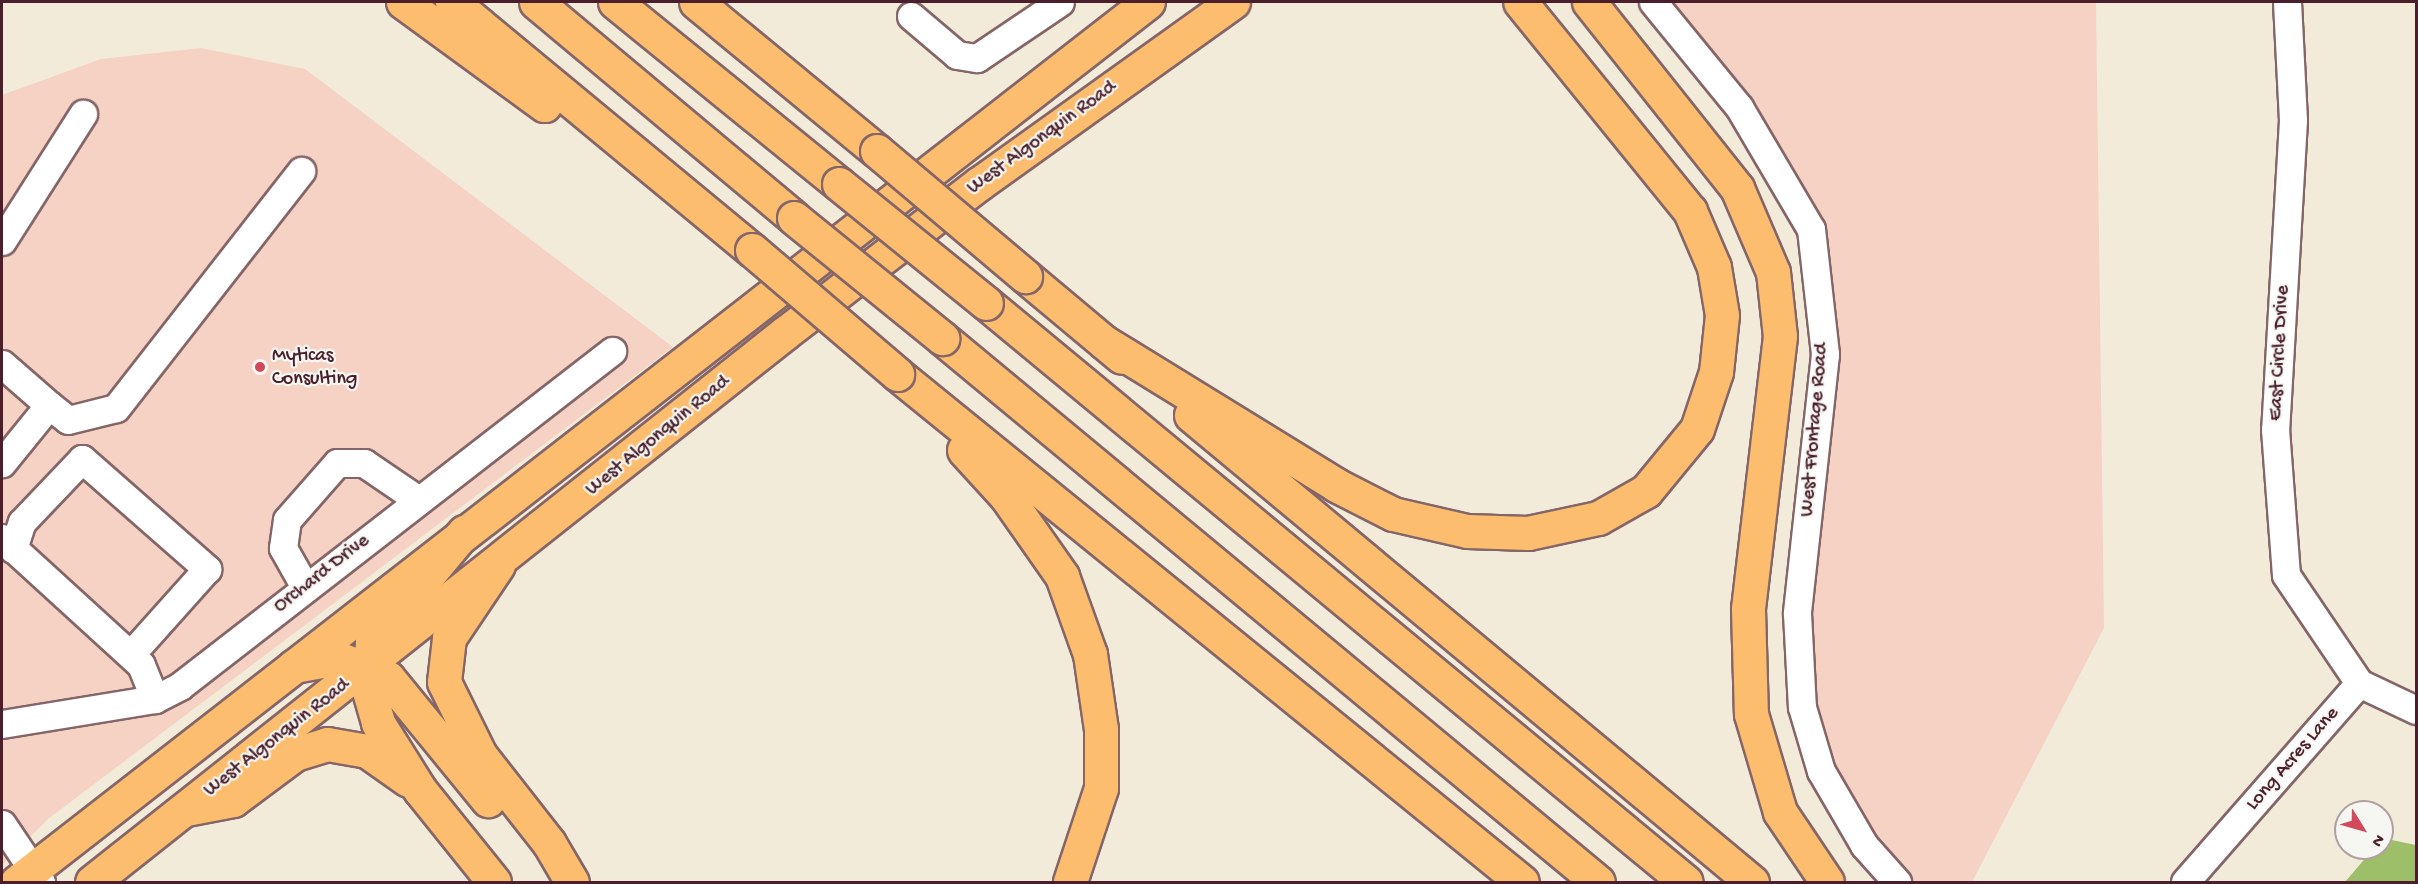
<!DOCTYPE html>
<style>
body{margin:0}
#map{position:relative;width:2418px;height:884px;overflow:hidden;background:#f3ebda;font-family:"Gochi Hand",sans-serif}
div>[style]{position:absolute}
.built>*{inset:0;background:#f5d2c3}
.green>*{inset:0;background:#9ebf69}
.roads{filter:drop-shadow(2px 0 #856668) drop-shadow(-2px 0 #856668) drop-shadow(0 2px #856668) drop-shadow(0 -2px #856668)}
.minor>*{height:27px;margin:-13.5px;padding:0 13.5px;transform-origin:13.5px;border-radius:13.5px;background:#fff}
.major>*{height:33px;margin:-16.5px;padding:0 16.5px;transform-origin:16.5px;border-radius:16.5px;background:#fdbd6f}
.highway>*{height:33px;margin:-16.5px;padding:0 16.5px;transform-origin:16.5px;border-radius:16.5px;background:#fdbd6f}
.bridges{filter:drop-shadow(2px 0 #856668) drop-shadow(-2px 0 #856668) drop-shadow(0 2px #856668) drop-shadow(0 -2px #856668)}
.highway-bridge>*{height:33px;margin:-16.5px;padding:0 16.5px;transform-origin:16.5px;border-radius:16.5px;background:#fdbd6f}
.dots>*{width:16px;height:16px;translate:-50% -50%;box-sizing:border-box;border:3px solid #f6f6f2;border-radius:50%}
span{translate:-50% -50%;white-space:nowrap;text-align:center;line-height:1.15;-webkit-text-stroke:4.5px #f6f6f2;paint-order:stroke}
.street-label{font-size:20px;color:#4a1f2b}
.poi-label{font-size:20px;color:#4a1f2b}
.left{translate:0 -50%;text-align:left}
.frame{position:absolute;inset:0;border:3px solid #4a1f2b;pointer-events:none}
.north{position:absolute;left:2334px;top:800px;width:60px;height:60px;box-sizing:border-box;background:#f6f6f2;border:2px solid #b1a0a2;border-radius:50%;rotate:127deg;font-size:16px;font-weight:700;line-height:24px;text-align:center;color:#4a1f2b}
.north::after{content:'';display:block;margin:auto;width:21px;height:27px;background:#d1495b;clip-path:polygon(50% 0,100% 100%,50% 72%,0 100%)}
</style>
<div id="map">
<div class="built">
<div style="clip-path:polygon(1653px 2px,2096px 2px,2104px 628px,1972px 882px,1897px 882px,1886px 872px,1802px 707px,1815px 450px,1811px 229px)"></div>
<div style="clip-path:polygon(201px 48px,305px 69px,673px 347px,48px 819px,2px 865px,2px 95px,101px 59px)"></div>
</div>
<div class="green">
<div style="clip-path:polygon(2382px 838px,2416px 845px,2416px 882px,2345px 882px,2374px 848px,2382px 848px)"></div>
</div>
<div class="roads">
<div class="minor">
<div style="left:1653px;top:2px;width:136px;rotate:50.7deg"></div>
<div style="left:1739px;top:107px;width:142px;rotate:59.5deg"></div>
<div style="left:1811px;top:229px;width:126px;rotate:83.6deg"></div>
<div style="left:1825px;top:354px;width:261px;rotate:96.2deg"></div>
<div style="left:1797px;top:613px;width:94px;rotate:87deg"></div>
<div style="left:1802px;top:707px;width:67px;rotate:73.5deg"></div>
<div style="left:1821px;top:771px;width:86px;rotate:59.8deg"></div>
<div style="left:1864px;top:845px;width:50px;rotate:48.3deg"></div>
<div style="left:2287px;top:2px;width:118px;rotate:87.1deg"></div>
<div style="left:2293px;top:120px;width:310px;rotate:93.3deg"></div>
<div style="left:2275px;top:429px;width:146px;rotate:85.7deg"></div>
<div style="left:2286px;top:575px;width:130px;rotate:55.9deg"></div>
<div style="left:911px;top:16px;width:60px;rotate:40.3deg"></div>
<div style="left:957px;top:55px;width:20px;rotate:9deg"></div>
<div style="left:977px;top:58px;width:100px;rotate:-34deg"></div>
<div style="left:2px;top:241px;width:151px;rotate:-57.5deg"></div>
<div style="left:2px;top:364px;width:62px;rotate:41.1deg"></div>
<div style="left:49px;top:405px;width:75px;rotate:129deg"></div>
<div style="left:49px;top:405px;width:24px;rotate:38deg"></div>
<div style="left:68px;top:420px;width:49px;rotate:-14deg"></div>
<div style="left:116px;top:408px;width:301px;rotate:-52deg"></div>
<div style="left:2px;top:538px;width:188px;rotate:42.4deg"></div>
<div style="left:141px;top:665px;width:37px;rotate:68deg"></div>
<div style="left:13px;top:549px;width:28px;rotate:-72deg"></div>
<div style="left:22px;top:522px;width:87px;rotate:-46.4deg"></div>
<div style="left:82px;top:459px;width:167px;rotate:41.3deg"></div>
<div style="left:207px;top:569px;width:115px;rotate:131.8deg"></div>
<div style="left:305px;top:587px;width:45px;rotate:-119.4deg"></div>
<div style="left:283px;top:548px;width:28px;rotate:-82deg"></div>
<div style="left:287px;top:520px;width:76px;rotate:-48.7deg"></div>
<div style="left:337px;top:463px;width:27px"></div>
<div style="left:364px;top:463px;width:64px;rotate:34.2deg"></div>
<div style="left:2px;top:724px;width:155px;rotate:-9.3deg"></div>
<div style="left:155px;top:699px;width:28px;rotate:-27deg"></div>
<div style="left:180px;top:686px;width:547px;rotate:-37.79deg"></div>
<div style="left:2px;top:824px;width:70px;rotate:56.1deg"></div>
<div style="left:2185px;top:882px;width:264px;rotate:-48.8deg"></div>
<div style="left:2359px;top:683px;width:63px;rotate:25.3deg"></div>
</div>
<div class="major">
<div style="left:17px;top:882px;width:1433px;rotate:-37.89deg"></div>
<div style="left:92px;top:882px;width:884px;rotate:-38.39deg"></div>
<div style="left:785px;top:333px;width:246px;rotate:-37.6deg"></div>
<div style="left:980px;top:183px;width:311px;rotate:-35.6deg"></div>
</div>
<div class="highway">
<div style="left:403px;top:2px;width:175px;rotate:36.1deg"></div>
<div style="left:452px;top:2px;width:389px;rotate:39.6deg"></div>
<div style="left:536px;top:2px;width:336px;rotate:39.9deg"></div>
<div style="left:615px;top:2px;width:289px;rotate:39.1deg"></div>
<div style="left:696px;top:2px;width:234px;rotate:39.5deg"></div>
<div style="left:1589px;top:2px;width:238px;rotate:51.5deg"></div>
<div style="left:1737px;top:188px;width:91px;rotate:66.8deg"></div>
<div style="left:1773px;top:272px;width:64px;rotate:83.8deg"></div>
<div style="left:1780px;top:336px;width:275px;rotate:96.7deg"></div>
<div style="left:1748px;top:609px;width:105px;rotate:88.4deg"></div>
<div style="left:1751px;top:714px;width:102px;rotate:73.5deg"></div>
<div style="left:1780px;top:812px;width:84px;rotate:56.1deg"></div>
<div style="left:1025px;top:276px;width:126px;rotate:39.9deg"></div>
<div style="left:986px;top:303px;width:908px;rotate:39.6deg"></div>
<div style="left:942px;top:338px;width:852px;rotate:39.67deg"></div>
<div style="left:1104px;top:342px;width:273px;rotate:31.6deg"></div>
<div style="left:1336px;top:485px;width:64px;rotate:27deg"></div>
<div style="left:1393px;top:514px;width:76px;rotate:12.9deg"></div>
<div style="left:1467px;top:531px;width:61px;rotate:1.9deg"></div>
<div style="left:1528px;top:533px;width:72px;rotate:-12.1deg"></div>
<div style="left:1598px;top:518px;width:55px;rotate:-29.4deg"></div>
<div style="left:1646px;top:491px;width:80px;rotate:-50.6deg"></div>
<div style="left:1697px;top:429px;width:60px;rotate:-71.6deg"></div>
<div style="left:1716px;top:372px;width:57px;rotate:-84deg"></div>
<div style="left:1722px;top:315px;width:49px;rotate:-99.5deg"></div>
<div style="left:1714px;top:267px;width:61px;rotate:-113.2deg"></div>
<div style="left:1690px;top:211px;width:269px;rotate:-129.1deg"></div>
<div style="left:897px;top:374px;width:805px;rotate:39.1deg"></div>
<div style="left:1191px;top:415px;width:730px;rotate:39.78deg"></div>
<div style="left:964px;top:450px;width:62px;rotate:47.6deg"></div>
<div style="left:1006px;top:496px;width:98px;rotate:55deg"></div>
<div style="left:1062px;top:576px;width:83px;rotate:70.3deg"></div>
<div style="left:1090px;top:654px;width:76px;rotate:81.7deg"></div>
<div style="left:1101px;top:729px;width:59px;rotate:90deg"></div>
<div style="left:1101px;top:788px;width:99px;rotate:108.3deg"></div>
<div style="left:464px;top:532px;width:143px;rotate:129.9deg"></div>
<div style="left:372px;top:642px;width:49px;rotate:93.5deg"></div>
<div style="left:369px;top:691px;width:33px;rotate:74deg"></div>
<div style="left:378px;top:723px;width:79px;rotate:57.9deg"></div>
<div style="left:420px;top:790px;width:118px;rotate:51.2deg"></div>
<div style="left:498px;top:565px;width:88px;rotate:123.9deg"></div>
<div style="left:449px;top:638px;width:44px;rotate:96.5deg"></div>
<div style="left:444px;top:682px;width:81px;rotate:63.7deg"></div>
<div style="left:480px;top:755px;width:112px;rotate:51.9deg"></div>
<div style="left:549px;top:843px;width:45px;rotate:59.5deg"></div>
<div style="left:294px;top:666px;width:45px;rotate:-10.3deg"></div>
<div style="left:338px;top:658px;width:54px;rotate:21.8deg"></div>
<div style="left:388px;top:678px;width:158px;rotate:50.7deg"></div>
<div style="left:186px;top:809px;width:48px;rotate:-10.8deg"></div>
<div style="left:233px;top:800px;width:77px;rotate:-36.6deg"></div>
<div style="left:295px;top:754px;width:34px;rotate:-17deg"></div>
<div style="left:327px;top:744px;width:41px;rotate:9.9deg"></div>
<div style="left:367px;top:751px;width:50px;rotate:35.3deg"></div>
</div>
</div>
<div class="bridges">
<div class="highway-bridge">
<div style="left:877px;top:151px;width:194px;rotate:40.2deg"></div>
<div style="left:839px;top:184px;width:189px;rotate:39deg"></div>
<div style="left:794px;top:218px;width:191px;rotate:39deg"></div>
<div style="left:752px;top:250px;width:191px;rotate:40.5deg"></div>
</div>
</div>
<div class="dots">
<div style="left:260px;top:367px;background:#d1495b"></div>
</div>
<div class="street-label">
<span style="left:1042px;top:138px;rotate:-36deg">West Algonquin Road</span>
<span style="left:2280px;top:353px;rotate:-87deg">East Circle Drive</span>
<span style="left:1815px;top:430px;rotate:-85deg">West Frontage Road</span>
<span style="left:658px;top:436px;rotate:-39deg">West Algonquin Road</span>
<span style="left:322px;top:574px;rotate:-38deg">Orchard Drive</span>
<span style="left:277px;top:738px;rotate:-38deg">West Algonquin Road</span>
<span style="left:2293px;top:759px;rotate:-49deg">Long Acres Lane</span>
</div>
<div class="poi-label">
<span class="left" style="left:272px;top:368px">Myticas<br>Consulting</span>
</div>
<div class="frame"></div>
<div class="north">N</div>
</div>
